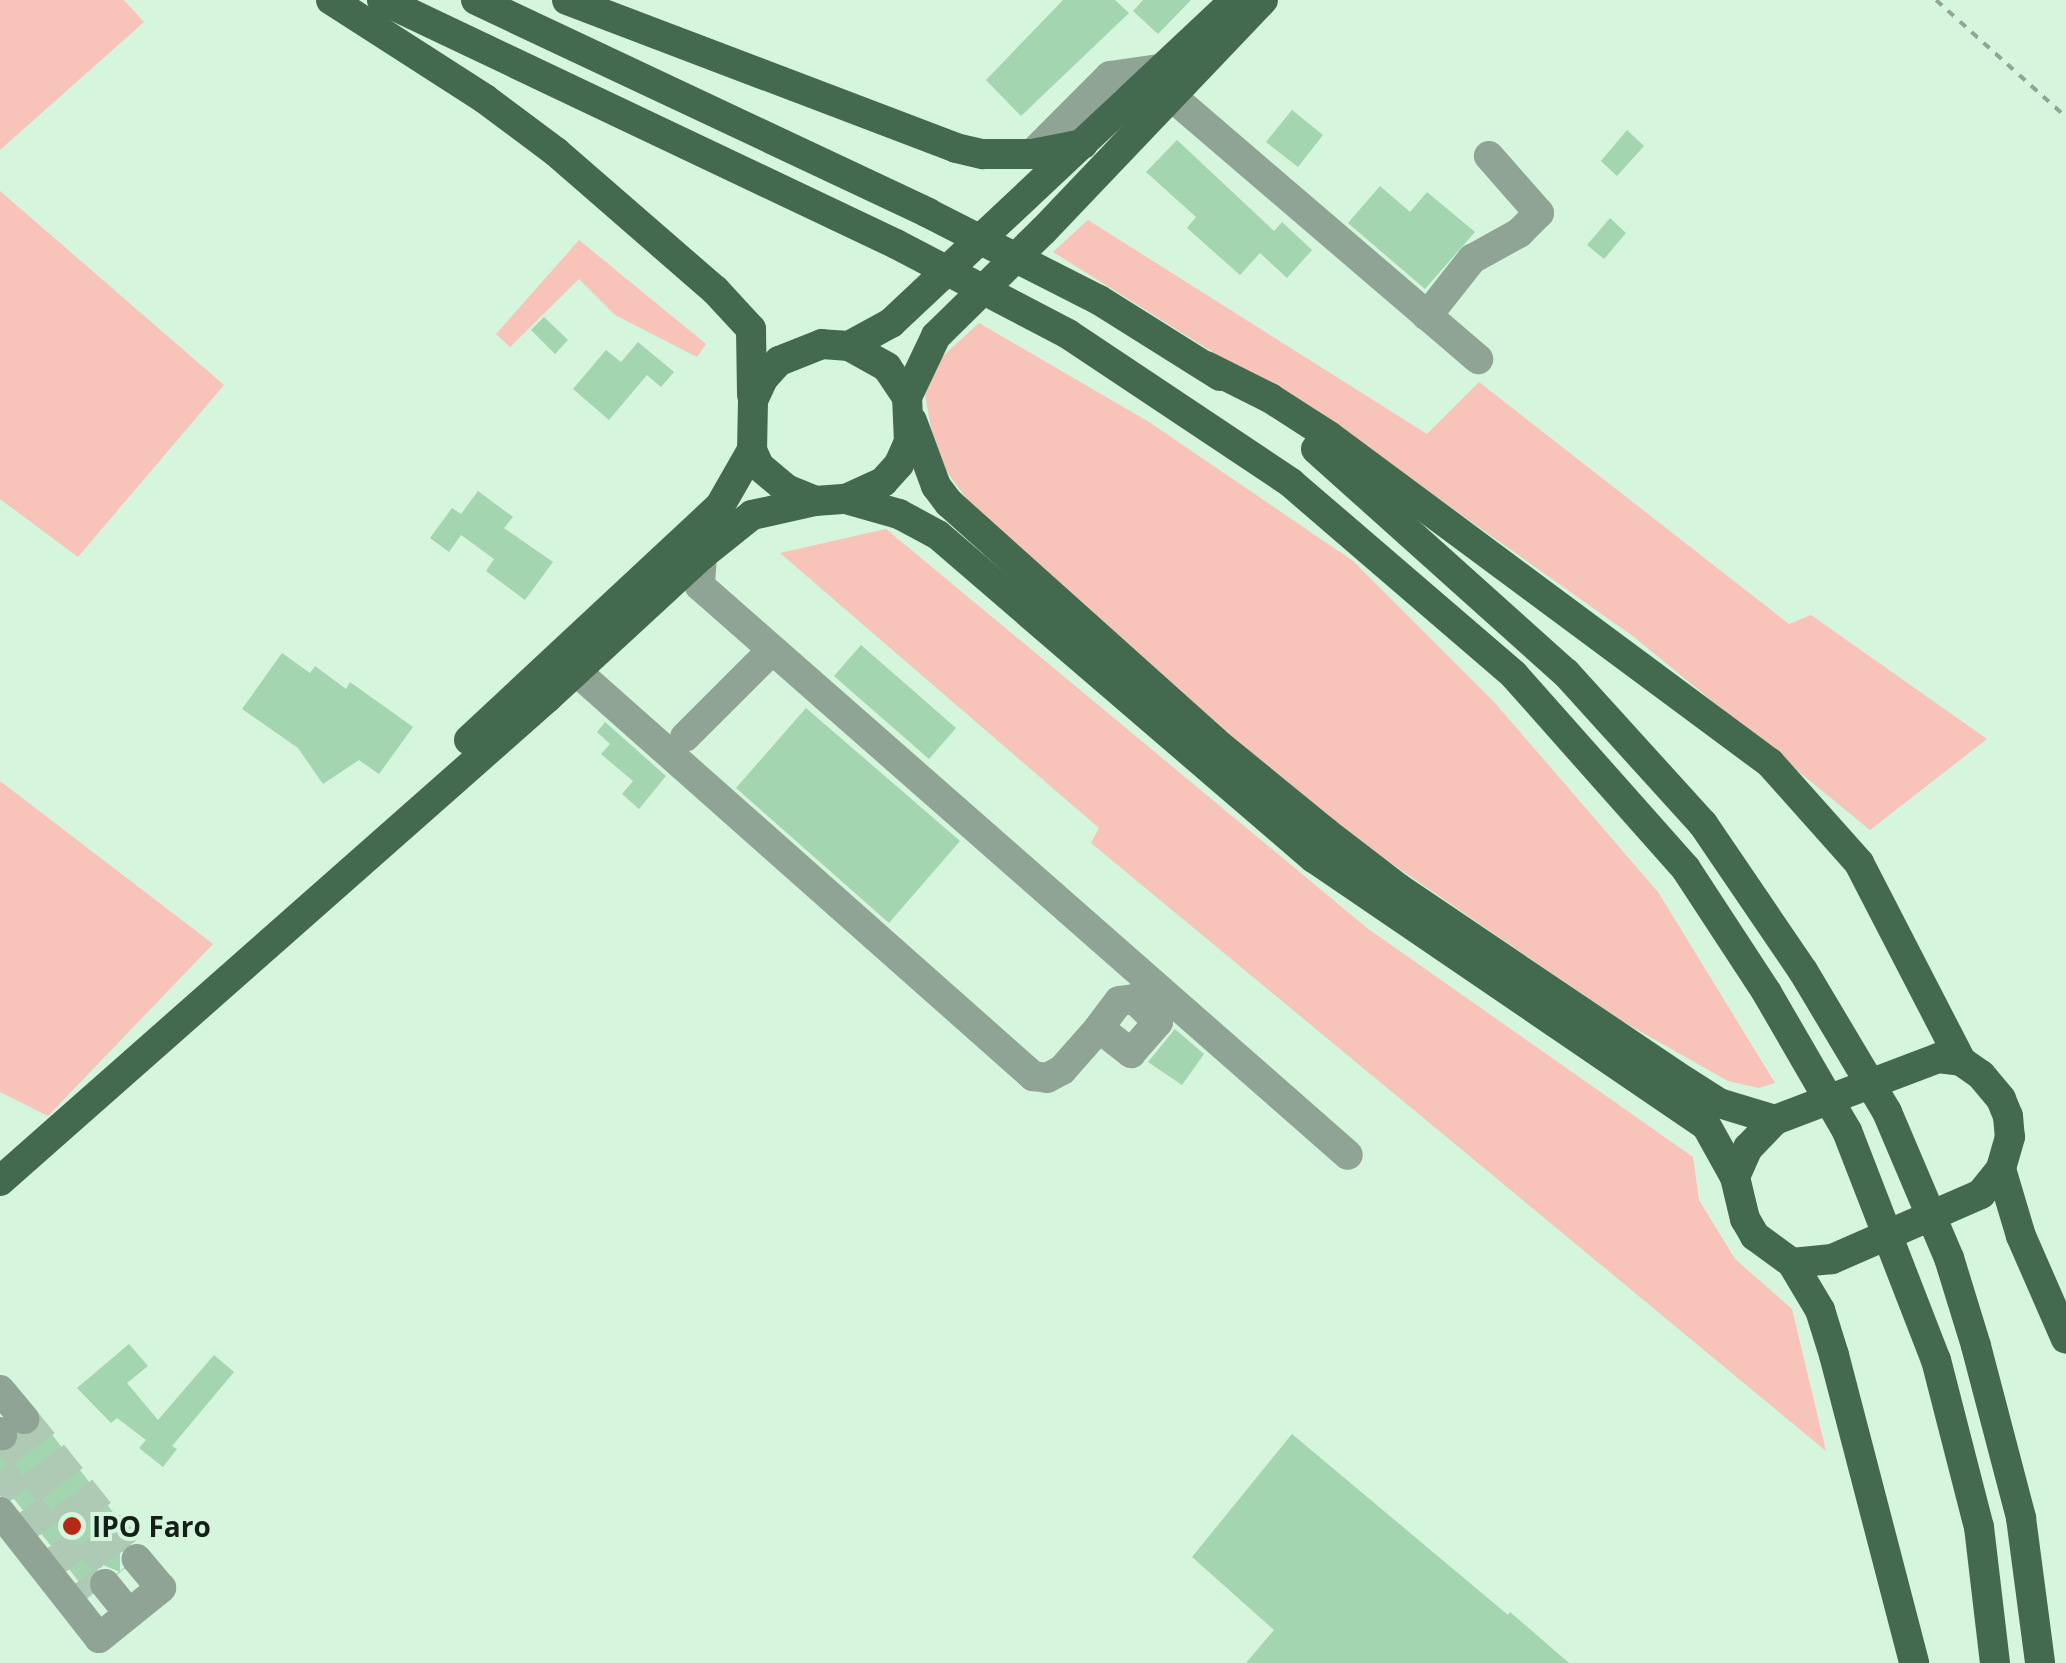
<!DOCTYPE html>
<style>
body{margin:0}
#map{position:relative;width:2066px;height:1663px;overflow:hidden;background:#d5f5dd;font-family:"Open Sans",sans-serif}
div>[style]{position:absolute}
.green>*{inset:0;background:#f8c3b9}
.building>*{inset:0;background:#a3d5b0}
.minor-tunnel>*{height:30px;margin-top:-15px;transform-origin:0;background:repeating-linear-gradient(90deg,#aecab5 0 30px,transparent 0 45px)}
.path>*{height:4px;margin-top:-2px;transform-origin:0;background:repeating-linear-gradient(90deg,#8fa895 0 8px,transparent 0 16px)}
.minor>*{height:30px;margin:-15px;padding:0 15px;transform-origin:15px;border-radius:15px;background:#8fa494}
.major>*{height:30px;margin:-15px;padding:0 15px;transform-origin:15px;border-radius:15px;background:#43694e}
.major-bridge>*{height:30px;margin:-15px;padding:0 15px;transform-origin:15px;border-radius:15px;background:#43694e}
.dots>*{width:28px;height:28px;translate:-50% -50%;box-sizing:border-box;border:5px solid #d5f5dd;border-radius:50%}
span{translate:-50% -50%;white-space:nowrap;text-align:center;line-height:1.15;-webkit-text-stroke:8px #d5f5dd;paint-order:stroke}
.poi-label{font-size:28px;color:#142017;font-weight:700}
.left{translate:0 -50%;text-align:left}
</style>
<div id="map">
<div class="green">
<div style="clip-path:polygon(0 0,124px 0,144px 22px,0 150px)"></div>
<div style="clip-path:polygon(0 191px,224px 385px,78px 557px,0 499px)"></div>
<div style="clip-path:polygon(1088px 220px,1427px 434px,1479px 382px,1789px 624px,1811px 615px,1987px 739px,1870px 830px,1634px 637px,1381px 458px,1053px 252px)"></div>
<div style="clip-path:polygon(579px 240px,706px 344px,697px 357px,615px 315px,579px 279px,510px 347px,496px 334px)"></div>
<div style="clip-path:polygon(979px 323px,1149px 422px,1353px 561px,1495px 703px,1658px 892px,1775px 1083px,1759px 1088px,1728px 1081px,1620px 1020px,1306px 805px,969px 502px,936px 457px,925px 394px,942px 357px)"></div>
<div style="clip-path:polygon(886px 529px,1367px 928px,1693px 1157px,1699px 1200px,1735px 1259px,1792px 1309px,1826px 1451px,1091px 843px,1099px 828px,780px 553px)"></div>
<div style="clip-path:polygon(0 781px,213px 944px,48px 1116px,0 1092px)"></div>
</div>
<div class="building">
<div style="clip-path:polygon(1063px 0,1115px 0,1129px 13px,1021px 116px,986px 80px)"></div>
<div style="clip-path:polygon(1143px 0,1191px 0,1158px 34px,1133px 11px)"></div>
<div style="clip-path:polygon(1292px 110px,1323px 135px,1298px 167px,1266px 142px)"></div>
<div style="clip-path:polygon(1627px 130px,1644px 146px,1617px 176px,1601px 161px)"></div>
<div style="clip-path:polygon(1177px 140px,1274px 231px,1282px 222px,1312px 250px,1287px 278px,1260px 253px,1240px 275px,1187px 228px,1196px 217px,1146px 172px)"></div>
<div style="clip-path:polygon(1380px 186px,1410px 212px,1427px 192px,1475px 232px,1425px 289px,1348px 223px)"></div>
<div style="clip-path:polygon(1610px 218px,1626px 233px,1604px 259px,1587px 245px)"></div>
<div style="clip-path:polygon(544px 317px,568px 340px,555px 354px,531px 330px)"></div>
<div style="clip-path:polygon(638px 342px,674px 372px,661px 387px,647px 375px,609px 420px,573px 389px,606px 350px,621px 362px)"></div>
<div style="clip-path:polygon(478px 491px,513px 517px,504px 528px,553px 562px,525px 600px,486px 571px,494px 559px,461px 535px,449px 552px,430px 538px,452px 508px,461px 514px)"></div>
<div style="clip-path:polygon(861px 645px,956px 728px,929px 759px,834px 676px)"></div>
<div style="clip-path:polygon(282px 653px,310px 673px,315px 666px,346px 689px,350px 682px,413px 727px,379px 774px,359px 760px,323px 784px,298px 748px,242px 709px)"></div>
<div style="clip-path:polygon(806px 708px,960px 841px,889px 923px,736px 788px)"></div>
<div style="clip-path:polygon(605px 722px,666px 776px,639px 809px,622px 794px,633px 781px,601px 754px,610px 744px,597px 732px)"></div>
<div style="clip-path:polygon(1175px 1029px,1204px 1054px,1182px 1085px,1148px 1062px)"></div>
<div style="clip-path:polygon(129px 1344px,148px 1366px,127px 1383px,158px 1420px,214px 1355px,234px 1372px,172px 1446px,177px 1449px,163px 1467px,139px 1448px,146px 1440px,117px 1418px,111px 1423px,77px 1388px)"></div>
<div style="clip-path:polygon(42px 1422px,135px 1540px,120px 1552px,120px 1572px,103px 1565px,93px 1570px,86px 1586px,90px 1596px,15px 1500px,0 1494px,0 1453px,13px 1450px,20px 1437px,35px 1434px)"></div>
<div style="clip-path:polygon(1292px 1434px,1508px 1615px,1510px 1612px,1569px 1663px,1246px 1663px,1274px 1630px,1192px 1557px)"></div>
</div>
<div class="minor-tunnel">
<div style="left:24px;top:1419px;width:180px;rotate:51.1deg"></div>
<div style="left:2px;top:1435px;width:181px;rotate:51deg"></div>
<div style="left:0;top:1471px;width:154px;rotate:51.6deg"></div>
</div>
<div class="path">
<div style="left:1936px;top:0;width:175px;rotate:42deg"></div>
</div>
<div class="minor">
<div style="left:1170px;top:95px;width:406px;rotate:40.6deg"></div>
<div style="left:1032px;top:154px;width:110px;rotate:-45deg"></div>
<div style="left:1110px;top:76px;width:49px;rotate:-8.1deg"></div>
<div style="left:1427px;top:316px;width:73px;rotate:-51.7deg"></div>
<div style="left:1472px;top:259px;width:54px;rotate:-29deg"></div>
<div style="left:1519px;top:233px;width:28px;rotate:-45deg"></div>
<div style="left:1539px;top:213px;width:76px;rotate:-131.3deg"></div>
<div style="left:702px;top:555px;width:31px;rotate:94deg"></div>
<div style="left:700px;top:586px;width:862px;rotate:41.29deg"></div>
<div style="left:576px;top:671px;width:611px;rotate:41.55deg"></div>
<div style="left:1033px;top:1076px;width:14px;rotate:8deg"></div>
<div style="left:1047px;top:1078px;width:17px;rotate:-28deg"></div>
<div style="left:1062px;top:1070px;width:56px;rotate:-48.6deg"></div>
<div style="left:1099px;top:1028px;width:41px;rotate:38deg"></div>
<div style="left:1131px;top:1053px;width:41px;rotate:-48.9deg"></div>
<div style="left:1158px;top:1022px;width:33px;rotate:-136deg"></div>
<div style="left:1134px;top:999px;width:15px;rotate:172deg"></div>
<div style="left:1119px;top:1001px;width:34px;rotate:127deg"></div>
<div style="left:685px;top:737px;width:123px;rotate:-45deg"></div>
<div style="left:0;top:1390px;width:38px;rotate:50deg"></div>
<div style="left:0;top:1432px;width:4px;rotate:56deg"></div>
<div style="left:0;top:1512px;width:160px;rotate:51.8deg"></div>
<div style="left:99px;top:1638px;width:80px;rotate:-38.9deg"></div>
<div style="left:161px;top:1588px;width:38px;rotate:-130deg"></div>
<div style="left:105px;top:1584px;width:38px;rotate:51deg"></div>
</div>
<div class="major">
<div style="left:331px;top:0;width:183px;rotate:32.7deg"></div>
<div style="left:485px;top:99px;width:89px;rotate:36.7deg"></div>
<div style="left:556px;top:152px;width:211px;rotate:41deg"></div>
<div style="left:715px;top:290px;width:53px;rotate:47.3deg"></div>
<div style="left:751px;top:329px;width:66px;rotate:89.1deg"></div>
<div style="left:382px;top:0;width:569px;rotate:25.39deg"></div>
<div style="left:476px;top:0;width:500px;rotate:25.2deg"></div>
<div style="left:567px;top:0;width:416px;rotate:20.8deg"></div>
<div style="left:956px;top:148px;width:28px;rotate:13deg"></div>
<div style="left:983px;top:154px;width:49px"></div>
<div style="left:1032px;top:154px;width:52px;rotate:-11.1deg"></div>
<div style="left:1099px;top:300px;width:143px;rotate:32.1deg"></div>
<div style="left:1068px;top:334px;width:268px;rotate:33.7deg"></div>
<div style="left:1291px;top:483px;width:294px;rotate:40.7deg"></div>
<div style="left:1514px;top:675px;width:259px;rotate:48.4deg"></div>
<div style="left:1686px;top:869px;width:148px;rotate:56.8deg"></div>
<div style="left:849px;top:346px;width:48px;rotate:-28.7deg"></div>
<div style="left:891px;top:323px;width:472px;rotate:-43.2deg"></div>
<div style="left:1206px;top:366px;width:72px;rotate:26.6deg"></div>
<div style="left:1270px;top:398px;width:70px;rotate:32.8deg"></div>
<div style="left:1329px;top:436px;width:549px;rotate:36.56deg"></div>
<div style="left:1770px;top:763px;width:134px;rotate:48.3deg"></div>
<div style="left:1859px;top:863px;width:223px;rotate:62.7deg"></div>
<div style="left:907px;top:397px;width:68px;rotate:-64.6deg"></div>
<div style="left:936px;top:336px;width:150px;rotate:-44.5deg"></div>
<div style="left:1043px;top:231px;width:319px;rotate:-46.4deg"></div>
<div style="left:912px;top:421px;width:69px;rotate:69.7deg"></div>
<div style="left:936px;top:486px;width:21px;rotate:53deg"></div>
<div style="left:949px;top:503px;width:356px;rotate:41.9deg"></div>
<div style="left:1214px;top:741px;width:144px;rotate:39.3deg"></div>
<div style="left:1325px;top:832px;width:92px;rotate:37.5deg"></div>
<div style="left:1398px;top:888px;width:334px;rotate:34deg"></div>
<div style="left:1675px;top:1075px;width:52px;rotate:32.5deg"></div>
<div style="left:1719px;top:1103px;width:59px;rotate:16.9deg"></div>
<div style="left:1316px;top:449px;width:336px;rotate:41.9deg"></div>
<div style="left:1566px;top:673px;width:204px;rotate:47.8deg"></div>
<div style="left:1703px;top:824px;width:178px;rotate:55.8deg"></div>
<div style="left:846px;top:499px;width:55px;rotate:15.8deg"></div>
<div style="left:899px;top:514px;width:44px;rotate:28.3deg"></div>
<div style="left:938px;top:535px;width:496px;rotate:40.7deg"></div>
<div style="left:1314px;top:858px;width:474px;rotate:34.3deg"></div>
<div style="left:1706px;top:1125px;width:60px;rotate:60.9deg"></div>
<div style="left:469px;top:740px;width:343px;rotate:-43deg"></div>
<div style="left:720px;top:506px;width:64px;rotate:-60.3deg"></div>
<div style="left:1938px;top:1058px;width:23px;rotate:7deg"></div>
<div style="left:1961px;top:1061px;width:24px;rotate:35deg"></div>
<div style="left:1981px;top:1075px;width:31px;rotate:50deg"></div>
<div style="left:2001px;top:1099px;width:18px;rotate:68deg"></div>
<div style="left:2008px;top:1116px;width:21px;rotate:85deg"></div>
<div style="left:2010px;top:1137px;width:33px;rotate:106deg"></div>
<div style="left:2001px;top:1169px;width:32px;rotate:129deg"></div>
<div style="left:1981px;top:1194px;width:163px;rotate:156.4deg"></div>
<div style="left:1832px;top:1259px;width:40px;rotate:174.3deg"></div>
<div style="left:1792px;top:1263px;width:46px;rotate:-143.9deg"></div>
<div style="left:1755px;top:1236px;width:20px;rotate:-120deg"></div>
<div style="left:1745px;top:1219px;width:43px;rotate:-103.4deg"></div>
<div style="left:1735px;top:1177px;width:32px;rotate:-66deg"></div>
<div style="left:1748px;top:1148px;width:39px;rotate:-46deg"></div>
<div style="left:1775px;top:1120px;width:174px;rotate:-20.8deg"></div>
<div style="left:2001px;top:1169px;width:70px;rotate:73.4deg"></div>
<div style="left:2021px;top:1236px;width:112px;rotate:66.4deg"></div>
<div style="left:0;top:1181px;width:730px;rotate:-41.44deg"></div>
<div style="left:547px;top:698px;width:211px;rotate:-42.7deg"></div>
<div style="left:702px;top:555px;width:64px;rotate:-38.7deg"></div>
<div style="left:752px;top:515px;width:65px;rotate:-12.5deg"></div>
<div style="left:815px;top:501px;width:31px;rotate:-4deg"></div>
<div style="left:846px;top:499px;width:41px;rotate:-24.7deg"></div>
<div style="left:883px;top:482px;width:24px;rotate:-48deg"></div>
<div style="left:899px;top:464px;width:24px;rotate:-66deg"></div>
<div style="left:909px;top:442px;width:45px;rotate:-92.5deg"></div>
<div style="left:907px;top:397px;width:36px;rotate:-124deg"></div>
<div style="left:887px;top:367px;width:43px;rotate:-151.1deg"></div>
<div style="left:849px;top:346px;width:27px;rotate:-176deg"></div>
<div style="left:822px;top:344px;width:46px;rotate:158.4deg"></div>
<div style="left:779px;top:361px;width:24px;rotate:132deg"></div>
<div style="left:763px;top:379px;width:23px;rotate:115deg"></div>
<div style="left:753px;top:400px;width:50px;rotate:91.1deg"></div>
<div style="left:752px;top:450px;width:17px;rotate:66deg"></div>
<div style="left:759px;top:466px;width:35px;rotate:40deg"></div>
<div style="left:786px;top:489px;width:31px;rotate:22deg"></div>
<div style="left:1792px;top:1263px;width:55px;rotate:59.2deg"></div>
<div style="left:1820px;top:1310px;width:47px;rotate:72.7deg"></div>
<div style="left:1834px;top:1355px;width:318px;rotate:75.4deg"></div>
<div style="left:1976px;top:1346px;width:178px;rotate:75.3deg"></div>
<div style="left:2021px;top:1518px;width:146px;rotate:82.5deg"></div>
<div style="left:1936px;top:1360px;width:172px;rotate:75.6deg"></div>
<div style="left:1979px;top:1527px;width:137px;rotate:83.3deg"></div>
</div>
<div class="major-bridge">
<div style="left:928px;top:213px;width:192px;rotate:27deg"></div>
<div style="left:896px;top:244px;width:194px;rotate:27.6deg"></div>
<div style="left:1803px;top:971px;width:164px;rotate:59.2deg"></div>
<div style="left:1887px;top:1112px;width:159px;rotate:67deg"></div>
<div style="left:1949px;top:1258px;width:92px;rotate:72.9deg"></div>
<div style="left:1767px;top:993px;width:160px;rotate:59.9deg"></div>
<div style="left:1847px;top:1131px;width:246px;rotate:68.8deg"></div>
</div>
<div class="dots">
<div style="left:72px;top:1526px;background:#b52814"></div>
</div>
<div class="poi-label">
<span class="left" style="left:92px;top:1526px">IPO Faro</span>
</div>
</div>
